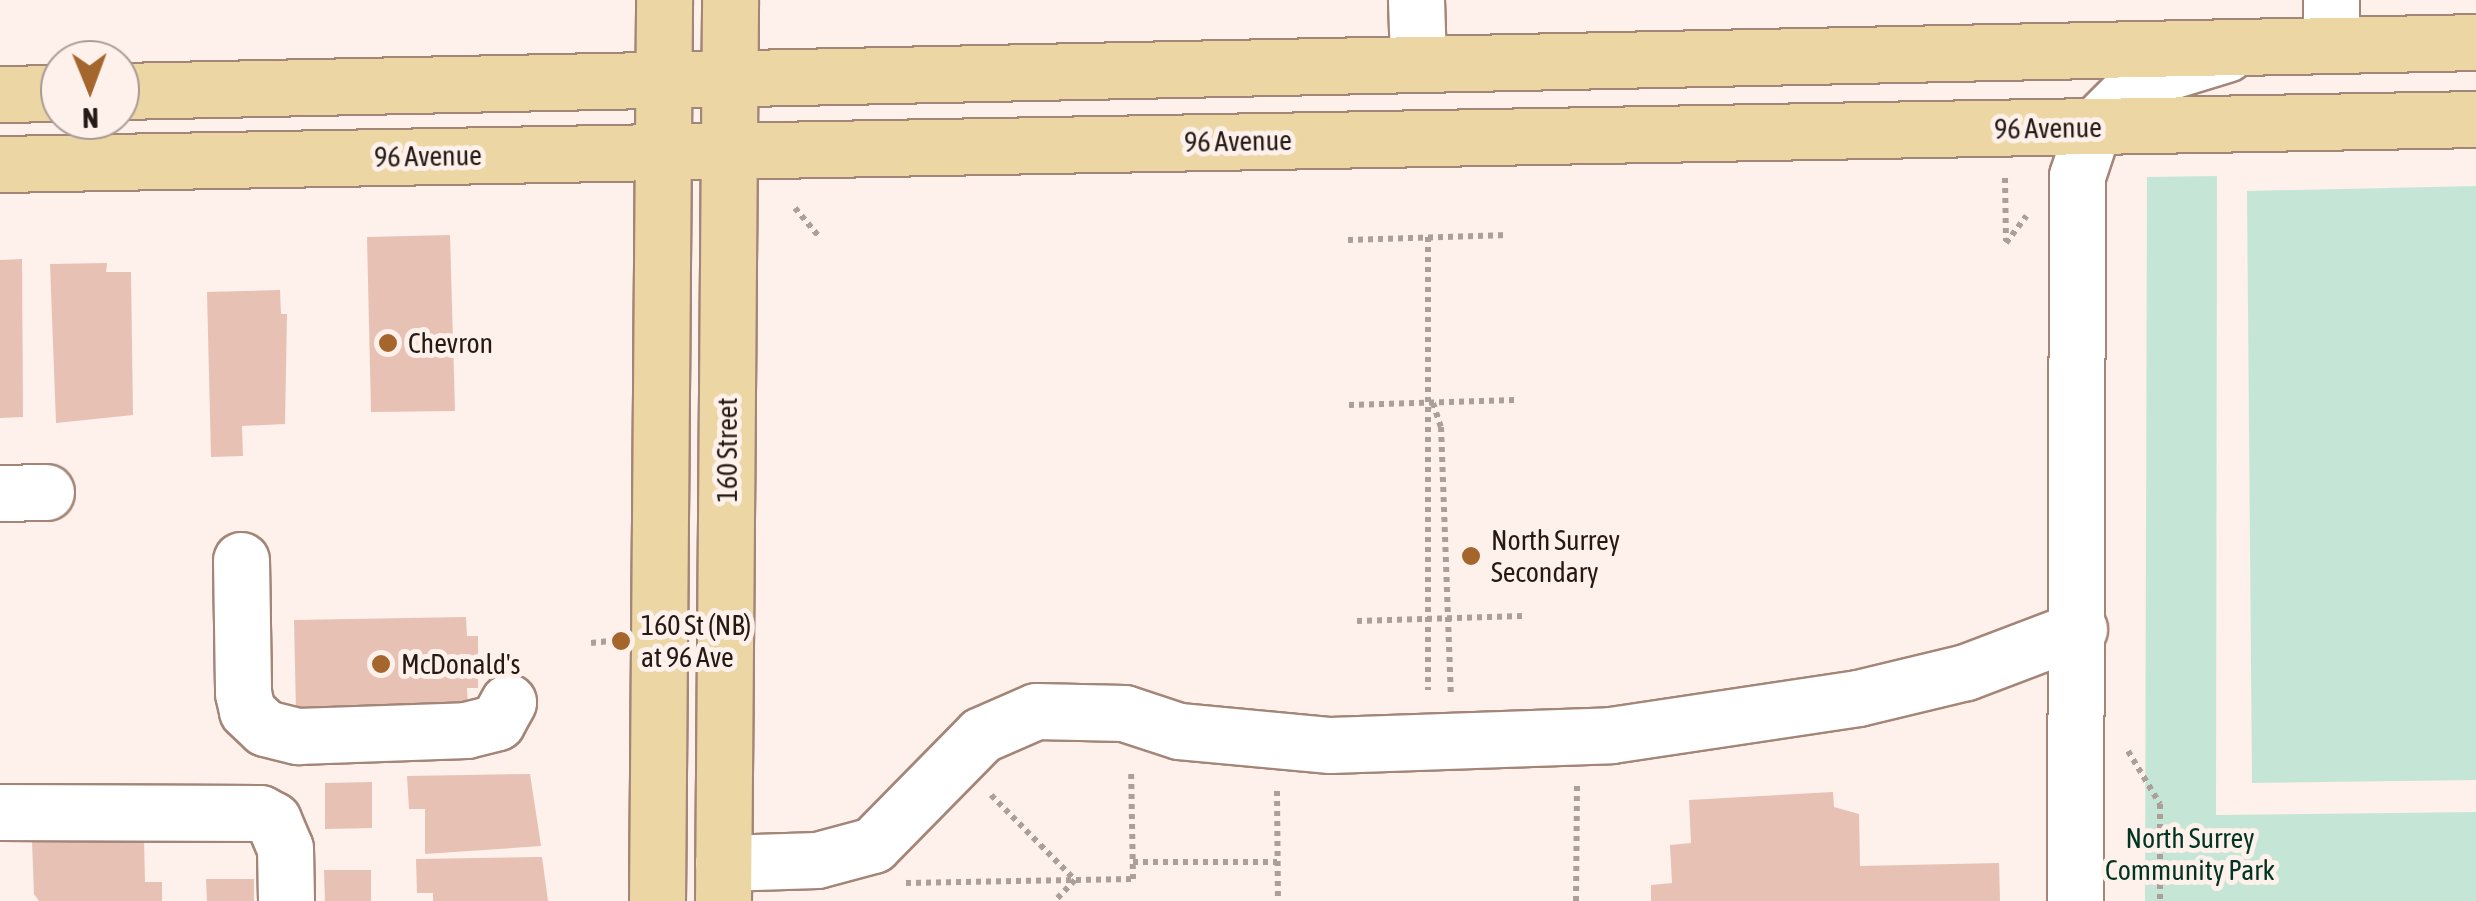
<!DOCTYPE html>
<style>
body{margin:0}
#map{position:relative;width:2476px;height:901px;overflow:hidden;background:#fef0ea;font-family:"Asap Condensed",sans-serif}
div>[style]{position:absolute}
.green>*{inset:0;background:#c5e6d6}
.building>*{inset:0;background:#e8c1b5}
.path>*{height:6px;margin-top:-3px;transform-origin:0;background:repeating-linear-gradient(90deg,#ac9f9a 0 5px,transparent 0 10px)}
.roads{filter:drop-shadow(2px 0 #a48679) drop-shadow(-2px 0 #a48679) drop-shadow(0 2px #a48679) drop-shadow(0 -2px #a48679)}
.minor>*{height:55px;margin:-27.5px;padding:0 27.5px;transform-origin:27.5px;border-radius:27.5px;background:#fff}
.major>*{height:55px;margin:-27.5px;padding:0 27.5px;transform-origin:27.5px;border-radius:27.5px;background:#ebd6a4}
.dots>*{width:28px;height:28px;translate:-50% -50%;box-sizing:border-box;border:5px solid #fef0ea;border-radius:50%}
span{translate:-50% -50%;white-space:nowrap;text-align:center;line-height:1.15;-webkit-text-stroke:10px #fef0ea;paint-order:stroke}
.street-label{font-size:28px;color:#241914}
.poi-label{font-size:28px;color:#241914}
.left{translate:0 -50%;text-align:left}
.park-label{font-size:28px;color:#003523}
.north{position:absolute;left:40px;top:40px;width:100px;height:100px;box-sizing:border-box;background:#fef0ea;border:2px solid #a79a94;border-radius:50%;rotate:179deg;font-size:28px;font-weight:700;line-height:40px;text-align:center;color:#241914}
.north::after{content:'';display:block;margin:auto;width:35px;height:45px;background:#a5662d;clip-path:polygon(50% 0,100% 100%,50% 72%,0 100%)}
</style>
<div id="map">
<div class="green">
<div style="clip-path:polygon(2217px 176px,2216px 815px,2476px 812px,2476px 901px,2145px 901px,2147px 177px)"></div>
<div style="clip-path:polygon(2476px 186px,2476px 780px,2252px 783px,2247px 191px)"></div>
</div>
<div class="building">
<div style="clip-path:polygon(450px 235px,455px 411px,371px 412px,367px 237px)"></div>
<div style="clip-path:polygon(22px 259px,23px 417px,0 418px,0 260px)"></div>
<div style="clip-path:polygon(107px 263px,106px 272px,131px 272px,133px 415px,56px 423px,50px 264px)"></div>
<div style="clip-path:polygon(280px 290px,281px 314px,287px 314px,285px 424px,242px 426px,243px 456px,211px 457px,207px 292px)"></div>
<div style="clip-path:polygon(466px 617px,467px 636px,478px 636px,478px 688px,467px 688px,468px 709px,296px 712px,294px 620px)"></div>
<div style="clip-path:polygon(530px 774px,541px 846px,425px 854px,425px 809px,409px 809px,407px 776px)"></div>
<div style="clip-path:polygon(372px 782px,372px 828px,325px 829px,325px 783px)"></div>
<div style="clip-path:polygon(1833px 792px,1834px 807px,1859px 814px,1860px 866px,1999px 863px,2000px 901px,1651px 901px,1651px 885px,1672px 883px,1670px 845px,1691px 843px,1689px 800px)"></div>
<div style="clip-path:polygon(132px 836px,144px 840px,145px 882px,162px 882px,162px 901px,39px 901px,34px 894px,32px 841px)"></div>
<div style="clip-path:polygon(537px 857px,542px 857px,548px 901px,433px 901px,433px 893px,417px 893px,416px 859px)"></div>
<div style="clip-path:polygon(324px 870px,371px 870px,371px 901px,325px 901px)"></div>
<div style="clip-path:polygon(206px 879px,254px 879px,254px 901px,207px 901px)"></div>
</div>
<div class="path">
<div style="left:2005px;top:178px;width:63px;rotate:89.1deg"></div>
<div style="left:795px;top:208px;width:39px;rotate:50deg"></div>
<div style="left:1428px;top:237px;width:453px;rotate:90deg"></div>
<div style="left:1348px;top:240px;width:160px;rotate:-1.8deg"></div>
<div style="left:2006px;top:243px;width:34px;rotate:-53deg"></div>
<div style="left:1433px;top:403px;width:25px;rotate:72deg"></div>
<div style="left:1441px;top:427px;width:267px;rotate:87.9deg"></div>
<div style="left:1349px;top:405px;width:166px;rotate:-1.7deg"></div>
<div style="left:1357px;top:621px;width:165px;rotate:-1.7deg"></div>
<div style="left:591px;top:643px;width:19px;rotate:-6deg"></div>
<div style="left:2128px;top:751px;width:62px;rotate:58.9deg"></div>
<div style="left:2160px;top:804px;width:97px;rotate:90deg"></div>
<div style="left:1277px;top:791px;width:110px;rotate:89.5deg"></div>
<div style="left:991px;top:795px;width:120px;rotate:45.3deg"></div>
<div style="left:1075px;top:880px;width:29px;rotate:134deg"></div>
<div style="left:1133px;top:862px;width:144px"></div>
<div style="left:906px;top:883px;width:227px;rotate:-1deg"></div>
<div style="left:1133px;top:879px;width:110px;rotate:-91deg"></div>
<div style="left:1576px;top:901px;width:117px;rotate:-89.5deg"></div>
</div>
<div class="roads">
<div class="minor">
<div style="left:1416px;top:0;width:61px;rotate:88.1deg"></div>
<div style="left:2331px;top:45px;width:45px;rotate:-90deg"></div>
<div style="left:0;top:493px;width:46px;rotate:-1.2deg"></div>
<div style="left:241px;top:560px;width:133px;rotate:89.1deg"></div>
<div style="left:243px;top:693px;width:18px;rotate:77deg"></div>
<div style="left:247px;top:711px;width:25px;rotate:43deg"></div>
<div style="left:265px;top:728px;width:34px;rotate:14deg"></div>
<div style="left:298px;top:736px;width:168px;rotate:-2deg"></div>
<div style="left:466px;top:730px;width:32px;rotate:-14deg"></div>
<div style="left:497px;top:722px;width:23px;rotate:-61deg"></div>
<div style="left:0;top:812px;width:260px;rotate:0.2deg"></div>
<div style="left:260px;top:813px;width:15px;rotate:28deg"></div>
<div style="left:273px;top:820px;width:30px;rotate:67deg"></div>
<div style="left:285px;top:848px;width:53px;rotate:88.9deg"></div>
<div style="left:723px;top:863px;width:94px;rotate:-1.8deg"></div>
<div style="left:817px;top:860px;width:58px;rotate:-15deg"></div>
<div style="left:873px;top:845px;width:154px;rotate:-45.5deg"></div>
<div style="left:981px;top:735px;width:60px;rotate:-23.6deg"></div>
<div style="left:1036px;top:711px;width:88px;rotate:1.3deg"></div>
<div style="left:1124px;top:713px;width:58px;rotate:18.1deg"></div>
<div style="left:1179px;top:731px;width:152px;rotate:5.3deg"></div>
<div style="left:1330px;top:745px;width:281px;rotate:-2deg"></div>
<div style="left:1611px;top:735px;width:250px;rotate:-8.5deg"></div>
<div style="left:1858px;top:698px;width:111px;rotate:-13.5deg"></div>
<div style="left:1966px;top:672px;width:121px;rotate:-20.8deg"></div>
<div style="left:2075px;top:901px;width:725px;rotate:-89.84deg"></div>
<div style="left:2077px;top:176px;width:51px;rotate:-71.6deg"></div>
<div style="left:2093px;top:128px;width:68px;rotate:-45deg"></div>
<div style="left:2141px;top:80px;width:89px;rotate:-17deg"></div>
</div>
<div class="major">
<div style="left:120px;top:91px;width:2357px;rotate:-1.19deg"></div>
<div style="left:0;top:94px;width:60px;rotate:-1deg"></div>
<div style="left:0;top:164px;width:2476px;rotate:-1.04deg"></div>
<div style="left:657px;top:901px;width:901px;rotate:-89.55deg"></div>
<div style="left:723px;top:901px;width:901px;rotate:-89.55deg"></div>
</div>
</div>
<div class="dots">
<div style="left:388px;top:343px;background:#a5662d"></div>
<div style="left:1471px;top:556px;background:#a5662d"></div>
<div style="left:621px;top:641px;background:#a5662d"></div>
<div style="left:381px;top:664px;background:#a5662d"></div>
</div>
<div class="street-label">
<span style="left:2048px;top:128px;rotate:-1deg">96 Avenue</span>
<span style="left:1238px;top:141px;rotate:-1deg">96 Avenue</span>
<span style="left:428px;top:156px;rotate:-1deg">96 Avenue</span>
<span style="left:727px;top:450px;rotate:-90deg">160 Street</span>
</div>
<div class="poi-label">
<span class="left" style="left:408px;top:343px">Chevron</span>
<span class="left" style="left:1491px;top:556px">North Surrey<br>Secondary</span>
<span class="left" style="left:641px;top:641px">160 St (NB)<br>at 96 Ave</span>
<span class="left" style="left:401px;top:664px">McDonald's</span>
</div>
<div class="park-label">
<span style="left:2190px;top:854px">North Surrey<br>Community Park</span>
</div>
<div class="north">N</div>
</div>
